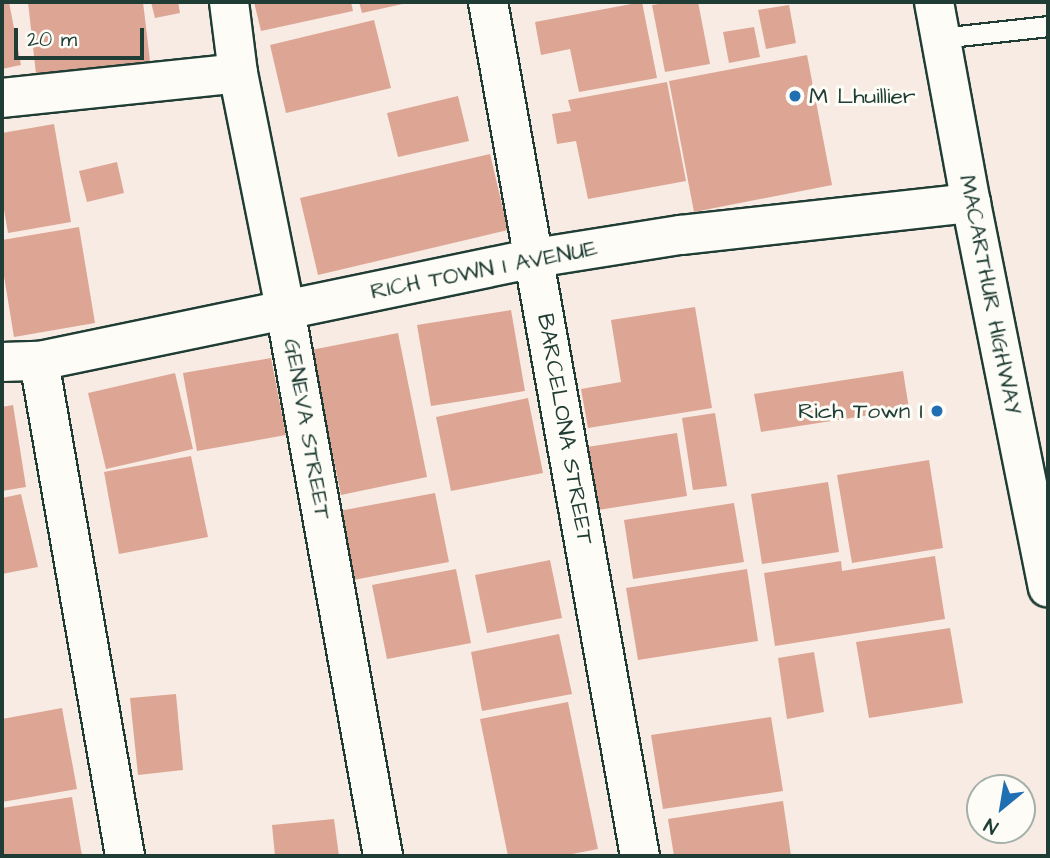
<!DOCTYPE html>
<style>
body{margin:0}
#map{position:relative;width:1050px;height:858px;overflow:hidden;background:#f7ebe3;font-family:"Architects Daughter",sans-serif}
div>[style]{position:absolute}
.building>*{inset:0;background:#dda694}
.roads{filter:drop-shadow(2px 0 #1f3d34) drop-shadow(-2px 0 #1f3d34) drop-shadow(0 2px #1f3d34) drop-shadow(0 -2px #1f3d34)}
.service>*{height:19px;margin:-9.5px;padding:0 9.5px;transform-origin:9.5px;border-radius:9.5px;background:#fdfcf7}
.minor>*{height:38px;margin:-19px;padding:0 19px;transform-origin:19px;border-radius:19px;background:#fdfcf7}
.trunk>*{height:38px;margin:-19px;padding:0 19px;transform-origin:19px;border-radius:19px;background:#fdfcf7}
.dots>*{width:19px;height:19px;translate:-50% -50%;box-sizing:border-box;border:4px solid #fdfcf7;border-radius:50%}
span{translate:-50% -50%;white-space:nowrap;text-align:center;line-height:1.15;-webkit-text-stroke:6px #fdfcf7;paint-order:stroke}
.poi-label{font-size:23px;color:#1f3d34}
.left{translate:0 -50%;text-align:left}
.right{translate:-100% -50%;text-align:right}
.street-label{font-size:23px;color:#1f3d34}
.frame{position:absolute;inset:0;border:4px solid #1f3d34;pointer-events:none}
.north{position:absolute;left:966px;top:774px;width:70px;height:70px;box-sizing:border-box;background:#fdfcf7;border:2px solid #a4b0a9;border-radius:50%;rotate:210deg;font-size:19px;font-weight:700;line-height:28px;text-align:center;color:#1f3d34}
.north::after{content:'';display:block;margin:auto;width:24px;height:32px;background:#1f6fb2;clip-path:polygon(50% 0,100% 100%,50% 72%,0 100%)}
.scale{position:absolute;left:14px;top:28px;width:130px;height:32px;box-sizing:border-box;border:4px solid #1f3d34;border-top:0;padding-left:9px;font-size:21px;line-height:24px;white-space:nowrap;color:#1f3d34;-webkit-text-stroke:5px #fdfcf7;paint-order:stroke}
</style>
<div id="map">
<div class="building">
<div style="clip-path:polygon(2px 2px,9px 2px,21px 65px,2px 69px)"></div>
<div style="clip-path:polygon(28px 2px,143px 2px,150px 61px,36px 74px)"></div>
<div style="clip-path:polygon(151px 2px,178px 2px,180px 13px,155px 18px)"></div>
<div style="clip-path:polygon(254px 2px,351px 2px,353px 11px,261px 31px)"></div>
<div style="clip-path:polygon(359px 2px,407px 2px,407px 3px,362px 13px)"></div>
<div style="clip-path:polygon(642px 2px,657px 78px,579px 92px,570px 49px,541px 55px,535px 22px)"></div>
<div style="clip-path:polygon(672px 2px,698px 2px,710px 64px,665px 72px,652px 5px)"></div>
<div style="clip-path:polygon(789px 5px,796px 43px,766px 49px,758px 10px)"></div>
<div style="clip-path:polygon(374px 20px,391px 88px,286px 113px,270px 45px)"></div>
<div style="clip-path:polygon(754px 27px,760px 57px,729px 63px,723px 32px)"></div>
<div style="clip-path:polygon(807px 55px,832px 185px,694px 212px,669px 81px)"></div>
<div style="clip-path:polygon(667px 82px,686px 181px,588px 199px,576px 141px,557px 144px,552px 114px,571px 111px,568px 100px)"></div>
<div style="clip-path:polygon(458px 96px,469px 141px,398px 157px,387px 113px)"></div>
<div style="clip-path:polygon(54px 124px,71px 222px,8px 233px,2px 198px,2px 133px)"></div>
<div style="clip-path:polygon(490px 154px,508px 230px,318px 275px,300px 198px)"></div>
<div style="clip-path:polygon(117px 162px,124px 193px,87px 202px,79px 171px)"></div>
<div style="clip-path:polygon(79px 227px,95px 323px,14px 337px,2px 264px,2px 240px)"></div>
<div style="clip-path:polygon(695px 307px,712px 408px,588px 428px,581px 389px,621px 382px,611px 320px)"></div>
<div style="clip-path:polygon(511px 310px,525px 391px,431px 406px,417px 325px)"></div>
<div style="clip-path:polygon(398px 333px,427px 477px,341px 495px,311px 350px)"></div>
<div style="clip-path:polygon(271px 358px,286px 435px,197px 451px,183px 373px)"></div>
<div style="clip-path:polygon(903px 371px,909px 409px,761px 432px,754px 394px)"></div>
<div style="clip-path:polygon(175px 373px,193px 449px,106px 469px,88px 393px)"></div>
<div style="clip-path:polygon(528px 398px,543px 473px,451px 491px,436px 417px)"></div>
<div style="clip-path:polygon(13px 405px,26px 487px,2px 491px,2px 407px)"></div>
<div style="clip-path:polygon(715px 413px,727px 486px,693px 490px,682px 418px)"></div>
<div style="clip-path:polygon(677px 433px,687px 496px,598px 510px,587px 447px)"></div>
<div style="clip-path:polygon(191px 456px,208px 537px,119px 554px,104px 472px)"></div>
<div style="clip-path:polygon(929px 460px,943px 548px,852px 563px,837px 475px)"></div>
<div style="clip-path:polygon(828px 482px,839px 552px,762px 564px,751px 494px)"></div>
<div style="clip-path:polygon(435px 493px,449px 562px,353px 580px,339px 511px)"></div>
<div style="clip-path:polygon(21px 494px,38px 567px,2px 574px,2px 498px)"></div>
<div style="clip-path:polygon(734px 503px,744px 562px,633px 579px,624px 520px)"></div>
<div style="clip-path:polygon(935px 556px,945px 619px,775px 646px,764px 573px,841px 561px,842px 571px)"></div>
<div style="clip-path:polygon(550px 560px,562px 618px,487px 633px,475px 575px)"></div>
<div style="clip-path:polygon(456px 569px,471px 643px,387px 659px,372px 585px)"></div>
<div style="clip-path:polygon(747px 569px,758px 641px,638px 660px,626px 588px)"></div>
<div style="clip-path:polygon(950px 628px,963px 703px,869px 718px,856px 642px)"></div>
<div style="clip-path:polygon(559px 634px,572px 694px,482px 711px,471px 652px)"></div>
<div style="clip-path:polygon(814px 652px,824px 712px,787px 719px,778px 658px)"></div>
<div style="clip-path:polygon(176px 694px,183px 770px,138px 775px,130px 698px)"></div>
<div style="clip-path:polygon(568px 702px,598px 849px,562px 856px,508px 856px,480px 719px)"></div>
<div style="clip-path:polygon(62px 708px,77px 789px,2px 802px,2px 719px)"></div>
<div style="clip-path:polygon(771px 717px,783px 791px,663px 809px,651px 735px)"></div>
<div style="clip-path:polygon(72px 797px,82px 856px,2px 856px,2px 808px)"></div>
<div style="clip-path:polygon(783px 801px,791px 856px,674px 856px,668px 819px)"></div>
<div style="clip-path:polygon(334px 819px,339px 856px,275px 856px,272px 825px)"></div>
</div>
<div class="roads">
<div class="service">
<div style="left:940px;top:38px;width:109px;rotate:-6.3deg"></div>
</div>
<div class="minor">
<div style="left:229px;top:2px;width:72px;rotate:82.8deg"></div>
<div style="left:238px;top:73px;width:241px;rotate:78.7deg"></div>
<div style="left:285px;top:309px;width:556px;rotate:79.84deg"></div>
<div style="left:488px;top:2px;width:867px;rotate:79.91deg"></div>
<div style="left:2px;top:98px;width:237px;rotate:-6deg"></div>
<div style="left:39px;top:361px;width:502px;rotate:80.14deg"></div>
<div style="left:2px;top:362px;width:37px;rotate:-2deg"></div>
<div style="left:39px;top:361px;width:507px;rotate:-11.73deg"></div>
<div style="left:535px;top:258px;width:148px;rotate:-9deg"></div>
<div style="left:681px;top:235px;width:292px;rotate:-6.3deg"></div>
</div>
<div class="trunk">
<div style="left:934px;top:2px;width:204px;rotate:79.6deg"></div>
<div style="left:971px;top:203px;width:392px;rotate:78.7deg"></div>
</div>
</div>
<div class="dots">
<div style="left:795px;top:96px;background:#1f6fb2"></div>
<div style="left:937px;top:411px;background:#1f6fb2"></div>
</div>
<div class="poi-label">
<span class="left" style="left:809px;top:96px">M Lhuillier</span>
<span class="right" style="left:923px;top:411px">Rich Town I</span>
</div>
<div class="street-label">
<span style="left:484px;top:270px;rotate:-11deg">RICH TOWN I AVENUE</span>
<span style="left:990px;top:295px;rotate:79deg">MACARTHUR HIGHWAY</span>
<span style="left:307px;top:429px;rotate:80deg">GENEVA STREET</span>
<span style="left:565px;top:429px;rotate:80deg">BARCELONA STREET</span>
</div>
<div class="frame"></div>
<div class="north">N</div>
<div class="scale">20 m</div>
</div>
